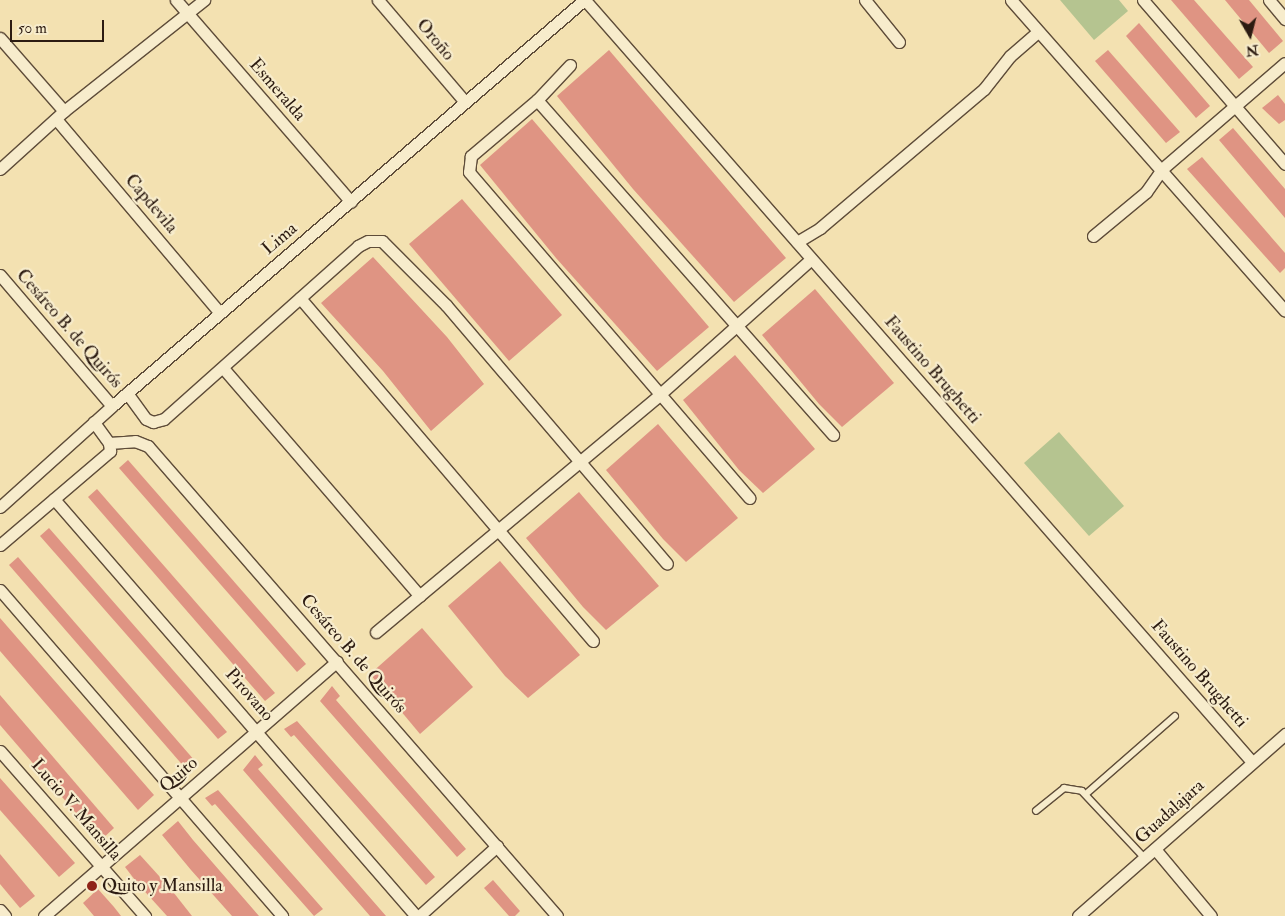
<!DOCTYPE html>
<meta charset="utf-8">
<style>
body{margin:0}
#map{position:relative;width:1285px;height:916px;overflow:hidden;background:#f3e1b1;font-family:"IM FELL Double Pica",serif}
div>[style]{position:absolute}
.green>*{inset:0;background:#b5c490}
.building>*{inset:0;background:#df9483}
.roads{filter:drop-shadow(1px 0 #5e4c39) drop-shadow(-1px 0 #5e4c39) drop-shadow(0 1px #5e4c39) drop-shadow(0 -1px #5e4c39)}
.lane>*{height:5.5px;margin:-2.75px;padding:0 2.75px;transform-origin:2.75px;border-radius:2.75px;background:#f7eccc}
.street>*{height:11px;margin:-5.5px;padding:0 5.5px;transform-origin:5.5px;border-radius:5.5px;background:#f7eccc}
.dots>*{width:14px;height:14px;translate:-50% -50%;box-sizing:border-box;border:2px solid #f7eccc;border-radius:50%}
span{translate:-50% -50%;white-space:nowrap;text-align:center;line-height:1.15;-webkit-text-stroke:4.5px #f7eccc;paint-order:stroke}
.street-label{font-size:18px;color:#2c1b11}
.poi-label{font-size:18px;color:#2c1b11}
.left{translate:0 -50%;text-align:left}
.north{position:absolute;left:1225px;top:10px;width:50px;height:50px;-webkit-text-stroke:4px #f7eccc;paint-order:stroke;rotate:172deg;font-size:14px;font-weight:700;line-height:20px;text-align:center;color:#2c1b11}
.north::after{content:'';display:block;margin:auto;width:18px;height:22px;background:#2c1b11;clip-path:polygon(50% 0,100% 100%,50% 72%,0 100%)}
.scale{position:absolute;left:10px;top:20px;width:94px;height:22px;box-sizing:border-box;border:2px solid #2c1b11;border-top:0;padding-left:6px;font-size:15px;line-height:18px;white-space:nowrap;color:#2c1b11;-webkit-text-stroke:4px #f7eccc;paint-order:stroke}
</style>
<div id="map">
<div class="green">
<div style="clip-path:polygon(1060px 0,1119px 0,1128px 11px,1094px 40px)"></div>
<div style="clip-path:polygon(1059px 432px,1124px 506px,1089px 536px,1024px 463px)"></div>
</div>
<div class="building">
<div style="clip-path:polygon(1171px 0,1194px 0,1253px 67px,1239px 79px)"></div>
<div style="clip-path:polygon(1225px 0,1249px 0,1283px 41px,1269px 53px)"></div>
<div style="clip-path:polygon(1139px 23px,1210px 106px,1196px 118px,1126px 36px)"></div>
<div style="clip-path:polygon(609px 50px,786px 258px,734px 302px,633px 189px,557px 96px)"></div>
<div style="clip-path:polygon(1108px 50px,1180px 132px,1166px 143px,1095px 61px)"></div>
<div style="clip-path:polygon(1278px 95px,1285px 104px,1285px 120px,1279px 124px,1262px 108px)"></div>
<div style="clip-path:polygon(532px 119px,709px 327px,657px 371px,556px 258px,480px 165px)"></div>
<div style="clip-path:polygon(1233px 128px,1285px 189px,1285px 218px,1219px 140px)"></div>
<div style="clip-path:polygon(1202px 157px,1285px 253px,1285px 268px,1280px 273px,1187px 169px)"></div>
<div style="clip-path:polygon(462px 199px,562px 315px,509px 361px,409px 244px)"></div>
<div style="clip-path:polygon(373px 257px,447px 337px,484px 384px,431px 431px,383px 371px,321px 303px)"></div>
<div style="clip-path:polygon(815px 289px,894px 383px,842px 427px,819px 404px,762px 335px)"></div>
<div style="clip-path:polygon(735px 355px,815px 449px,763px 493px,739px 470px,683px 400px)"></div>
<div style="clip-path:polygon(658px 424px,738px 518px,686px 562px,663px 539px,606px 470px)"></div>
<div style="clip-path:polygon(128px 460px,306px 664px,297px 672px,119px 468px)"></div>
<div style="clip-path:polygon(97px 489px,275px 693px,265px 701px,88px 497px)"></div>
<div style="clip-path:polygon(579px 492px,659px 586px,606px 630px,583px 607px,526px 538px)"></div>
<div style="clip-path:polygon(49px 528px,227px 732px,218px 739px,40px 536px)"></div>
<div style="clip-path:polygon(18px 557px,195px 761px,186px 769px,9px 565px)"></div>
<div style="clip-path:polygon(500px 561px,580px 655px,528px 698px,505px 676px,448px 606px)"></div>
<div style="clip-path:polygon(0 618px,154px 795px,138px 810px,0 651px)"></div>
<div style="clip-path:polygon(422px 628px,473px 687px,420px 734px,370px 674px)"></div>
<div style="clip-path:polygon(332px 686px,340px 696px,336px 700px,466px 849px,457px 857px,320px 701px)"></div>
<div style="clip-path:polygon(0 695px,114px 828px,100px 841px,0 725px)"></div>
<div style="clip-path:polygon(297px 721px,435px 877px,426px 885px,294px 735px,291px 737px,284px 729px)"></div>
<div style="clip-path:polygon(255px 755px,263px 765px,258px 769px,386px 916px,370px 916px,243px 770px)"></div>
<div style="clip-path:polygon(0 778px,75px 863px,59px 877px,0 810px)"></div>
<div style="clip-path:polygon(218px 790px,323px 909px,314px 916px,215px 804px,212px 806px,205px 798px)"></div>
<div style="clip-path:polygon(178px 821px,193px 840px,259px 916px,232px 916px,191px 870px,162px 835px)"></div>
<div style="clip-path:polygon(0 854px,35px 896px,20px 908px,0 884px)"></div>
<div style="clip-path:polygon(140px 855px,170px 888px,192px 916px,167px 916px,138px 884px,125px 867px)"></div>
<div style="clip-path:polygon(493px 880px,520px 911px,515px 916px,509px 916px,484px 888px)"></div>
<div style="clip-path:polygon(98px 889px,114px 907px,121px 916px,94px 916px,83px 903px)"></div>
</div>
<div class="roads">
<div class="lane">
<div style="left:1086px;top:794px;width:118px;rotate:-41.2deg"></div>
<div style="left:1036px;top:811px;width:36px;rotate:-39deg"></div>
<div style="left:1064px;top:788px;width:18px;rotate:9deg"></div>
<div style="left:1082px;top:791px;width:92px;rotate:46.8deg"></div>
</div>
<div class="street">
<div style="left:176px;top:0;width:267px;rotate:49.1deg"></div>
<div style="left:378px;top:0;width:134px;rotate:49.5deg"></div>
<div style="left:585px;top:0;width:1013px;rotate:48.8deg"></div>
<div style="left:865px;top:0;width:54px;rotate:51deg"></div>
<div style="left:1011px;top:0;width:414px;rotate:48.6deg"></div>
<div style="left:1143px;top:0;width:217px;rotate:49.1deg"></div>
<div style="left:1269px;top:0;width:25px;rotate:50deg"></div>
<div style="left:0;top:38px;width:97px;rotate:48.8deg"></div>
<div style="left:570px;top:65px;width:48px;rotate:133.3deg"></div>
<div style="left:537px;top:100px;width:87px;rotate:139.7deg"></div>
<div style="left:471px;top:156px;width:16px;rotate:97deg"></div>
<div style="left:469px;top:172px;width:430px;rotate:49.3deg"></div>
<div style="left:537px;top:100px;width:447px;rotate:48.5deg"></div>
<div style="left:56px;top:119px;width:254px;rotate:49.8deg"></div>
<div style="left:0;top:169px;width:86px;rotate:-42.2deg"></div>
<div style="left:64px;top:111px;width:179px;rotate:-38.4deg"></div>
<div style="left:1093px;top:236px;width:69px;rotate:-39.7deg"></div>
<div style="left:1146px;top:192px;width:28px;rotate:-55deg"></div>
<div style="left:1162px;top:169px;width:162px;rotate:-40.8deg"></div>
<div style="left:797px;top:242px;width:27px;rotate:-31deg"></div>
<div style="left:820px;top:228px;width:215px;rotate:-40.3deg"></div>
<div style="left:984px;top:89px;width:42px;rotate:-51.8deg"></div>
<div style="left:1010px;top:56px;width:37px;rotate:-41deg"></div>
<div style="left:0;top:275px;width:172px;rotate:49.5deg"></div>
<div style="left:300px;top:298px;width:451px;rotate:49.5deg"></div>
<div style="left:223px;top:368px;width:301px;rotate:49.2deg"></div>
<div style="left:127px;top:393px;width:32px;rotate:54deg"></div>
<div style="left:146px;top:419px;width:8px;rotate:23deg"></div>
<div style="left:153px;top:422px;width:11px;rotate:-15deg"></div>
<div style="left:164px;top:419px;width:260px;rotate:-41.7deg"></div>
<div style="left:358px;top:246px;width:11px;rotate:-27deg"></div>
<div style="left:368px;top:241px;width:14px"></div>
<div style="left:382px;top:241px;width:91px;rotate:45deg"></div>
<div style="left:446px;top:305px;width:340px;rotate:49.5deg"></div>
<div style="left:109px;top:443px;width:26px;rotate:-4deg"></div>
<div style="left:135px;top:441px;width:14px;rotate:21deg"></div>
<div style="left:148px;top:446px;width:623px;rotate:48.97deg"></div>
<div style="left:54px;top:499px;width:552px;rotate:49.04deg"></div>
<div style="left:0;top:507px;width:151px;rotate:-42deg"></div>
<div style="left:112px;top:406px;width:623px;rotate:-40.7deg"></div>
<div style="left:0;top:545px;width:145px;rotate:-40.5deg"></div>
<div style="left:110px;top:451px;width:8px;rotate:-97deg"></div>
<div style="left:109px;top:443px;width:26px;rotate:-126deg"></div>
<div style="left:0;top:590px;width:431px;rotate:49.1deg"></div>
<div style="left:376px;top:632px;width:368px;rotate:-39.9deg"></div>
<div style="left:658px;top:396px;width:205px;rotate:-41.8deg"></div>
<div style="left:0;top:751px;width:220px;rotate:48.7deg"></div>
<div style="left:1155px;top:849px;width:87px;rotate:50.1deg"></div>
<div style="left:0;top:910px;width:8px;rotate:50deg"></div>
<div style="left:44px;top:916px;width:388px;rotate:-41deg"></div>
<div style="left:419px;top:916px;width:105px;rotate:-41.9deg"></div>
<div style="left:1078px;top:916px;width:276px;rotate:-41.3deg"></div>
</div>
</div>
<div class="dots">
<div style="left:92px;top:886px;background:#8f2418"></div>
</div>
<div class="street-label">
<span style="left:435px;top:40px;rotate:50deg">Oroño</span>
<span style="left:277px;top:90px;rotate:49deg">Esmeralda</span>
<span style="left:151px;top:204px;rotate:50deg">Capdevila</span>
<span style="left:280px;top:239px;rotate:-40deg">Lima</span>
<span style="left:69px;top:329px;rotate:49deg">Cesáreo B. de Quirós</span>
<span style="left:932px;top:370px;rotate:49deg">Faustino Brughetti</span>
<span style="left:353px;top:654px;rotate:49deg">Cesáreo B. de Quirós</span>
<span style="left:1199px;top:674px;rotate:49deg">Faustino Brughetti</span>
<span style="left:249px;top:695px;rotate:49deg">Pirovano</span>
<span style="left:179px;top:775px;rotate:-41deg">Quito</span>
<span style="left:76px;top:810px;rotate:49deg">Lucio V. Mansilla</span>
<span style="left:1170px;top:812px;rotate:-42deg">Guadalajara</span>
</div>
<div class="poi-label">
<span class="left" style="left:102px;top:886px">Quito y Mansilla</span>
</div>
<div class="north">N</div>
<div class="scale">50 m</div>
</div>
